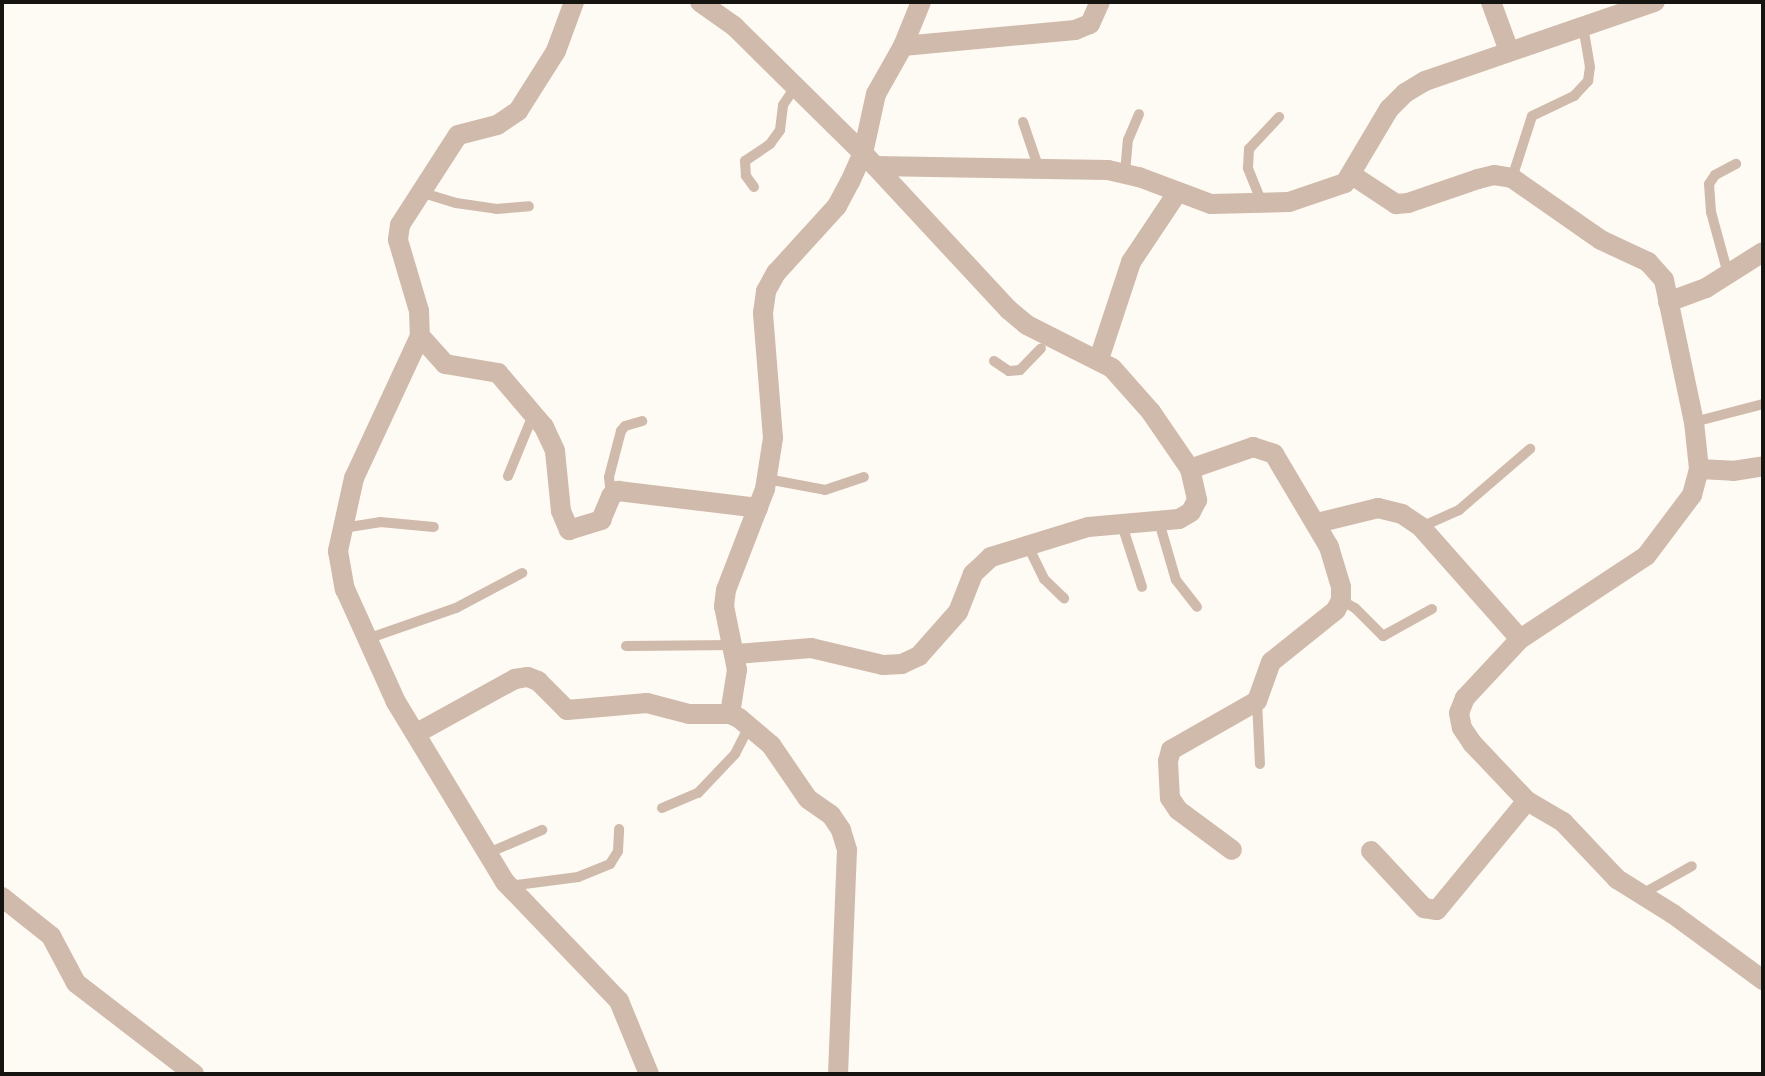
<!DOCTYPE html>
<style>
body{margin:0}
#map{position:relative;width:1765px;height:1076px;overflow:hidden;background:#fefaf4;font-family:Figtree,sans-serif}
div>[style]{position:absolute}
.service>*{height:10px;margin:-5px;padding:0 5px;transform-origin:5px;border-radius:5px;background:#d0baab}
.minor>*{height:20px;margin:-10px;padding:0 10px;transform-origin:10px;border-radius:10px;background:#d0baab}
span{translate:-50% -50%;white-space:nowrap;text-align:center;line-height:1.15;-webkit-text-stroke:6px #fff;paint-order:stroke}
.frame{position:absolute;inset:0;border:4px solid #161411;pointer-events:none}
</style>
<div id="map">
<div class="service">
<div style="left:1023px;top:122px;width:50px;rotate:71.2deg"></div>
<div style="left:1125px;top:173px;width:33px;rotate:-85deg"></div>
<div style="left:1128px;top:140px;width:28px;rotate:-67deg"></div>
<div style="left:1512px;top:178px;width:65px;rotate:-72.1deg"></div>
<div style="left:1532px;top:116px;width:47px;rotate:-25.5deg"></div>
<div style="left:1574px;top:96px;width:21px;rotate:-47deg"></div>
<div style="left:1588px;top:81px;width:14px;rotate:-82deg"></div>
<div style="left:1590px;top:67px;width:42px;rotate:-99.7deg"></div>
<div style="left:754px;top:187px;width:14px;rotate:-126deg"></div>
<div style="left:746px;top:176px;width:15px;rotate:-94deg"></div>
<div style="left:745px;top:161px;width:30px;rotate:-34deg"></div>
<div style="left:770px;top:144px;width:17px;rotate:-54deg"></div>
<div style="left:780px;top:130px;width:25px;rotate:-83deg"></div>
<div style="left:783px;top:105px;width:22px;rotate:-56deg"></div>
<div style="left:420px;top:192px;width:38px;rotate:17deg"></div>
<div style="left:456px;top:203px;width:41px;rotate:8.3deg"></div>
<div style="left:497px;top:209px;width:32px;rotate:-5deg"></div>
<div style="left:1262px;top:203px;width:38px;rotate:-112deg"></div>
<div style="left:1248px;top:168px;width:19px;rotate:-87deg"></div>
<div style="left:1249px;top:149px;width:44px;rotate:-46.8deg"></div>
<div style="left:1728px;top:274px;width:64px;rotate:-105.3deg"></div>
<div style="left:1711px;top:212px;width:28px;rotate:-94deg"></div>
<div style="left:1709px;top:184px;width:11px;rotate:-56deg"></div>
<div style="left:1715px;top:175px;width:24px;rotate:-28deg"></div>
<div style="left:994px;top:361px;width:18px;rotate:34deg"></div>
<div style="left:1009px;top:371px;width:11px;rotate:-5deg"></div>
<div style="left:1020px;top:370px;width:30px;rotate:-46deg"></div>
<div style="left:1694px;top:422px;width:71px;rotate:-14.6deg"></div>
<div style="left:508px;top:476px;width:66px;rotate:-67.7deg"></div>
<div style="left:767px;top:479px;width:59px;rotate:10.7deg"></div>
<div style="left:825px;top:490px;width:41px;rotate:-18.4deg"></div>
<div style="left:611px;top:496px;width:19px;rotate:-96deg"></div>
<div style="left:609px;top:477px;width:48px;rotate:-75.4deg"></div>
<div style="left:621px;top:431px;width:6px;rotate:-51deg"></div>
<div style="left:625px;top:426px;width:18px;rotate:-16deg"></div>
<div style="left:1159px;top:522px;width:60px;rotate:73.7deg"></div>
<div style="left:1176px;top:580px;width:34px;rotate:52deg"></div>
<div style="left:1122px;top:525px;width:65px;rotate:72.1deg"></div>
<div style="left:1421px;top:527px;width:42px;rotate:-24.1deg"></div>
<div style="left:1459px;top:510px;width:94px;rotate:-40.7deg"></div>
<div style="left:343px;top:528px;width:37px;rotate:-9deg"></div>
<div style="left:380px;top:522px;width:54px;rotate:5.3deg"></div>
<div style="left:1028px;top:546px;width:37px;rotate:64deg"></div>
<div style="left:1044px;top:579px;width:28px;rotate:44deg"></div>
<div style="left:1341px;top:600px;width:16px;rotate:30deg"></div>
<div style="left:1355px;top:608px;width:40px;rotate:45deg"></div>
<div style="left:1383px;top:636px;width:56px;rotate:-28.9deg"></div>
<div style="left:367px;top:639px;width:94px;rotate:-19.2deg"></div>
<div style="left:456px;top:608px;width:75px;rotate:-27.9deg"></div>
<div style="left:626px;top:646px;width:108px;rotate:-0.5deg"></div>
<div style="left:1257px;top:701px;width:63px;rotate:87.3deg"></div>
<div style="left:662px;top:808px;width:39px;rotate:-23deg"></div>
<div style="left:698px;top:793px;width:54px;rotate:-46.5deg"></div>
<div style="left:735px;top:754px;width:31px;rotate:-63deg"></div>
<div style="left:488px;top:853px;width:59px;rotate:-23.1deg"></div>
<div style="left:509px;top:886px;width:70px;rotate:-7.4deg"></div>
<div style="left:578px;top:877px;width:35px;rotate:-22deg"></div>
<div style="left:610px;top:864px;width:15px;rotate:-58deg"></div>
<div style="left:618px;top:851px;width:22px;rotate:-87deg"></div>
<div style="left:1642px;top:894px;width:57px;rotate:-29.2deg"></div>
</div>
<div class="minor">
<div style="left:574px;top:2px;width:52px;rotate:110.2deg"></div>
<div style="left:556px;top:51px;width:71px;rotate:122.3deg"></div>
<div style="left:518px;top:111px;width:25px;rotate:146deg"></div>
<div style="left:497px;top:125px;width:40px;rotate:165.6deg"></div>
<div style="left:458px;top:135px;width:107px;rotate:122.8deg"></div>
<div style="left:400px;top:225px;width:15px;rotate:98deg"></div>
<div style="left:398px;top:240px;width:74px;rotate:73.5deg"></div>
<div style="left:419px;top:311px;width:25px;rotate:88deg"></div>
<div style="left:420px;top:336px;width:157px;rotate:114.9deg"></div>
<div style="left:354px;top:478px;width:75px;rotate:102.4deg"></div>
<div style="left:338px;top:551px;width:39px;rotate:80deg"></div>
<div style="left:345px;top:589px;width:124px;rotate:65.7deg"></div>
<div style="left:396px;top:702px;width:210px;rotate:58.8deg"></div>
<div style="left:505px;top:882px;width:165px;rotate:46.2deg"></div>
<div style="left:619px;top:1001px;width:79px;rotate:67.7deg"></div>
<div style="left:700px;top:2px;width:42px;rotate:35.2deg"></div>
<div style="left:734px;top:26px;width:181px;rotate:44.6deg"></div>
<div style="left:863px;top:153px;width:214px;rotate:47.1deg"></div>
<div style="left:1009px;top:310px;width:23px;rotate:40deg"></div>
<div style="left:1027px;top:325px;width:95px;rotate:26.8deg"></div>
<div style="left:1112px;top:368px;width:59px;rotate:48.4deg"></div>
<div style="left:1151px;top:412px;width:69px;rotate:55.6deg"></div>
<div style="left:1190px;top:469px;width:32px;rotate:77deg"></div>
<div style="left:1197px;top:500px;width:13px;rotate:117deg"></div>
<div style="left:1191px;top:512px;width:14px;rotate:150deg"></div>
<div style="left:1179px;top:519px;width:91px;rotate:175deg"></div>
<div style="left:1088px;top:527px;width:102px;rotate:162.8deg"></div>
<div style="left:991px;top:557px;width:25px;rotate:137deg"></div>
<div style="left:973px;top:574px;width:41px;rotate:111.5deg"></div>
<div style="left:958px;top:612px;width:59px;rotate:131.6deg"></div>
<div style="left:919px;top:656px;width:19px;rotate:155deg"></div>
<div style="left:902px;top:664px;width:19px;rotate:177deg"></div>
<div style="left:883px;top:665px;width:74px;rotate:-166.7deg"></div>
<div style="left:811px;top:648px;width:75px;rotate:175.4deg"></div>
<div style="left:1491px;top:2px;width:52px;rotate:69.8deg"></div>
<div style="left:903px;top:46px;width:173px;rotate:-5.3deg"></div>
<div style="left:1075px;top:30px;width:16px;rotate:-22deg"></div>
<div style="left:1090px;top:24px;width:24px;rotate:-66deg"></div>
<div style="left:875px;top:166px;width:233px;rotate:1deg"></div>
<div style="left:1108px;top:170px;width:32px;rotate:13deg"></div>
<div style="left:1139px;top:177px;width:77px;rotate:20.6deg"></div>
<div style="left:1211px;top:204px;width:78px;rotate:-1.5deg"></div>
<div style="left:1289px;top:202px;width:59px;rotate:-18.7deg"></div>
<div style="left:1345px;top:183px;width:86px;rotate:-59.3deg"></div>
<div style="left:1389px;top:109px;width:23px;rotate:-45deg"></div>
<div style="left:1405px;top:93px;width:23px;rotate:-31deg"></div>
<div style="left:1425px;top:81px;width:243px;rotate:-19deg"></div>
<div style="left:1352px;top:175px;width:53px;rotate:33.4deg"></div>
<div style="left:1396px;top:204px;width:12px;rotate:-5deg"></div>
<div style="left:1408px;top:203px;width:74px;rotate:-18.9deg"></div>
<div style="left:1478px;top:179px;width:16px;rotate:-14deg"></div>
<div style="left:1494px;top:175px;width:18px;rotate:9deg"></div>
<div style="left:1512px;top:178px;width:108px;rotate:34.9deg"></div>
<div style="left:1601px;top:240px;width:52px;rotate:25.1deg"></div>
<div style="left:1648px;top:262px;width:24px;rotate:48deg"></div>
<div style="left:1664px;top:280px;width:145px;rotate:78.1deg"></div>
<div style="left:1694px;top:422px;width:47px;rotate:83.9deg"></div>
<div style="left:1699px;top:469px;width:27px;rotate:105deg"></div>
<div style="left:1692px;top:495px;width:76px;rotate:127deg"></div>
<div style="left:1646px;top:556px;width:151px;rotate:146.6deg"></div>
<div style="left:1520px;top:639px;width:81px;rotate:133deg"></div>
<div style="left:1465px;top:698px;width:16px;rotate:112deg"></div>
<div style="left:1459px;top:713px;width:15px;rotate:79deg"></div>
<div style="left:1462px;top:728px;width:18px;rotate:56deg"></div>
<div style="left:1472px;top:743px;width:80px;rotate:46.5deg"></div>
<div style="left:1527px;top:801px;width:42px;rotate:30.3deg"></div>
<div style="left:1563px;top:822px;width:79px;rotate:46.5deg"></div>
<div style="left:1617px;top:879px;width:66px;rotate:32deg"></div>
<div style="left:1673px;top:914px;width:112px;rotate:36.3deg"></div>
<div style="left:1668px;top:302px;width:40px;rotate:-20.2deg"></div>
<div style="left:1706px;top:288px;width:67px;rotate:-32.3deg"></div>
<div style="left:420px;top:336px;width:38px;rotate:48deg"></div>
<div style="left:445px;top:364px;width:54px;rotate:9.6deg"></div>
<div style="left:498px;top:373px;width:71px;rotate:49.6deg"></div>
<div style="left:544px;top:427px;width:26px;rotate:65deg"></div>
<div style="left:555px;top:451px;width:60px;rotate:84.3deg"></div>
<div style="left:561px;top:511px;width:21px;rotate:67deg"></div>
<div style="left:569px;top:530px;width:34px;rotate:-17deg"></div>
<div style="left:601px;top:520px;width:26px;rotate:-67deg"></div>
<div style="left:611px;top:496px;width:9px;rotate:-36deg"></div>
<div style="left:618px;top:491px;width:141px;rotate:6.9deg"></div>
<div style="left:1099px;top:359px;width:102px;rotate:-71.7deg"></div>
<div style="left:1131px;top:262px;width:83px;rotate:-56.3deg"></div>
<div style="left:1190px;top:469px;width:67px;rotate:-19.2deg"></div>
<div style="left:1253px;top:447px;width:22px;rotate:18deg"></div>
<div style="left:1274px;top:454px;width:108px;rotate:59.4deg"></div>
<div style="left:1329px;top:547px;width:42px;rotate:73.3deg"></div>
<div style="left:1341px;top:587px;width:13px;rotate:90deg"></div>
<div style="left:1341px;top:600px;width:11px;rotate:117deg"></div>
<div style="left:1336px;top:610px;width:83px;rotate:141.3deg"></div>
<div style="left:1271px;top:662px;width:41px;rotate:109.7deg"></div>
<div style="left:1257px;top:701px;width:99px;rotate:150.3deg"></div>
<div style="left:1171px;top:750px;width:11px;rotate:105deg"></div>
<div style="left:1168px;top:761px;width:37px;rotate:87deg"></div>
<div style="left:1170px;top:798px;width:14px;rotate:56deg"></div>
<div style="left:1178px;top:810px;width:67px;rotate:36.5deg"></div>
<div style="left:1699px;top:469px;width:34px;rotate:3deg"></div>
<div style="left:1733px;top:471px;width:30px;rotate:-9deg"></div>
<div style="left:1317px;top:523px;width:63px;rotate:-13.8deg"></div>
<div style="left:1378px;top:508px;width:25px;rotate:14deg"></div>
<div style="left:1402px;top:514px;width:23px;rotate:34deg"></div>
<div style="left:1421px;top:527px;width:149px;rotate:48.5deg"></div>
<div style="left:730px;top:714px;width:45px;rotate:-81deg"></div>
<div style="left:737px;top:670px;width:65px;rotate:-101.5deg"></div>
<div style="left:724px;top:606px;width:16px;rotate:-83deg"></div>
<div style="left:726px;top:590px;width:108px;rotate:-68.9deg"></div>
<div style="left:765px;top:489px;width:52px;rotate:-81.1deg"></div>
<div style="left:773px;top:438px;width:125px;rotate:-94.6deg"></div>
<div style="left:763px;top:313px;width:22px;rotate:-82deg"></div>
<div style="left:766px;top:291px;width:21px;rotate:-61deg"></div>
<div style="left:776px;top:273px;width:91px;rotate:-47.7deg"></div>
<div style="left:837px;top:206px;width:27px;rotate:-62deg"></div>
<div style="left:850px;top:182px;width:32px;rotate:-66deg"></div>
<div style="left:863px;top:153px;width:60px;rotate:-77.6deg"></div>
<div style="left:876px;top:94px;width:55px;rotate:-60.6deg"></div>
<div style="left:903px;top:46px;width:48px;rotate:-67.8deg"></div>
<div style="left:417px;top:733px;width:112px;rotate:-28.9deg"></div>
<div style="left:515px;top:679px;width:13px;rotate:-9deg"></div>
<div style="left:528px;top:677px;width:11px;rotate:22deg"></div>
<div style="left:538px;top:681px;width:41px;rotate:45deg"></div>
<div style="left:567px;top:710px;width:80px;rotate:-5deg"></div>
<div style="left:647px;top:703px;width:43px;rotate:14.7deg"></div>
<div style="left:689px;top:714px;width:41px"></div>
<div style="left:730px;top:714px;width:10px;rotate:24deg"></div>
<div style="left:739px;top:718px;width:42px;rotate:40.2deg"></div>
<div style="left:771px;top:745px;width:65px;rotate:55.6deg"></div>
<div style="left:808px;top:799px;width:28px;rotate:35deg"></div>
<div style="left:831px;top:815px;width:18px;rotate:56deg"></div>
<div style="left:841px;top:830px;width:21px;rotate:73deg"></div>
<div style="left:847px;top:850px;width:224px;rotate:92.3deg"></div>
<div style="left:1371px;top:851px;width:78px;rotate:47.1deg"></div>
<div style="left:1424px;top:908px;width:13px;rotate:9deg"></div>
<div style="left:1437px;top:910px;width:141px;rotate:-50.5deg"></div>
<div style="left:2px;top:897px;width:63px;rotate:38.5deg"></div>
<div style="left:51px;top:936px;width:53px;rotate:62deg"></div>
<div style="left:76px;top:983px;width:149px;rotate:37.6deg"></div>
</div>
<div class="frame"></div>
</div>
